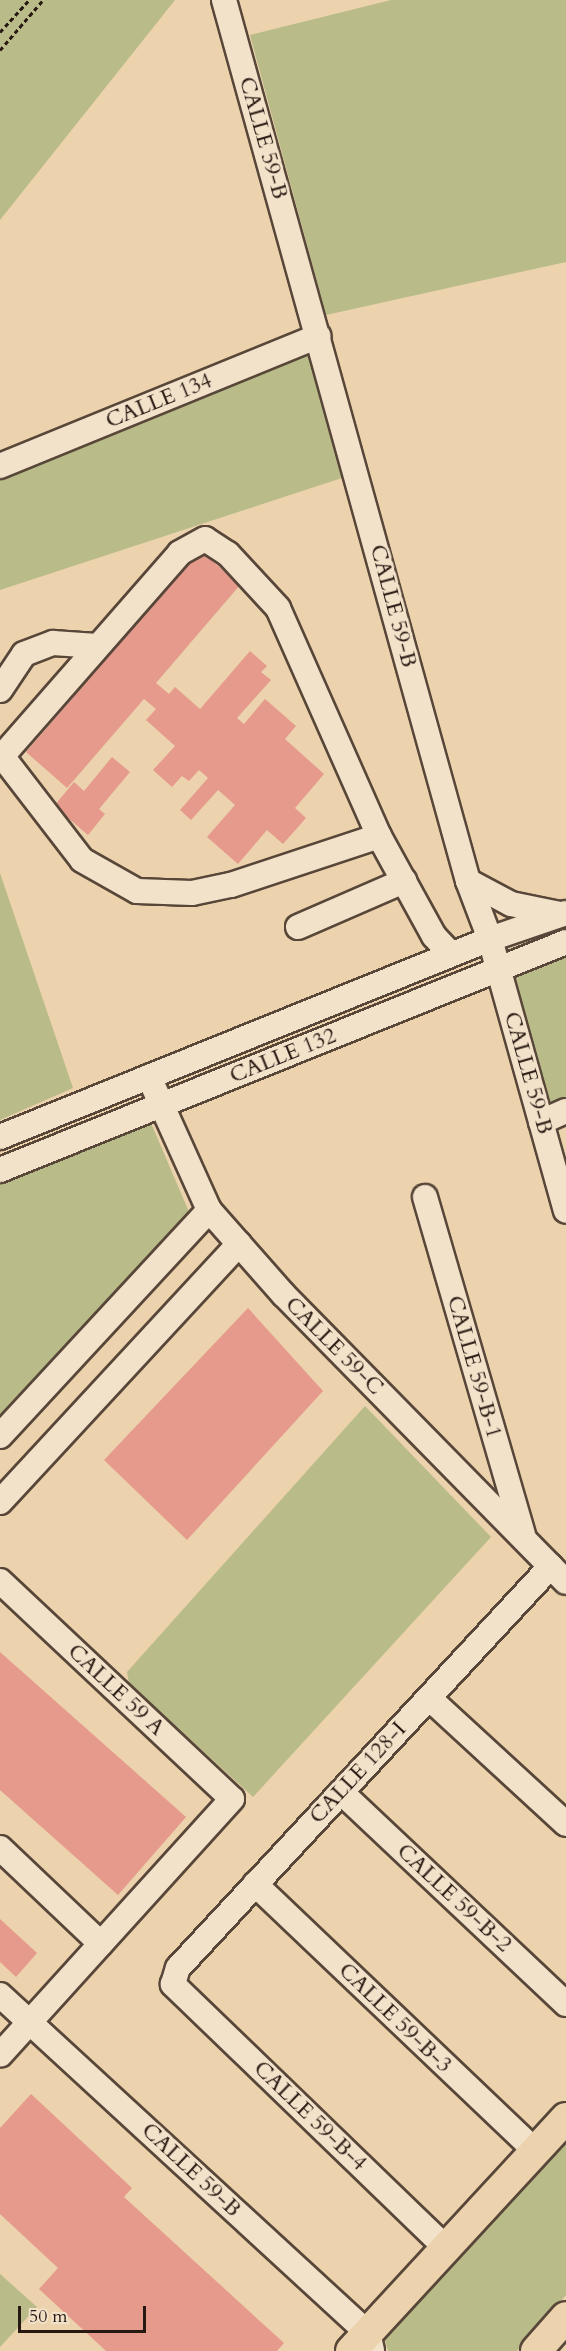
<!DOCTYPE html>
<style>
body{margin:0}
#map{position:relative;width:566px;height:2351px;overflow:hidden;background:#ecd2ad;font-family:Cardo,serif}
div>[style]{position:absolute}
.green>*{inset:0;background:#b9bb89}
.building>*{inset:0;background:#e59a8c}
.path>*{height:3px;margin-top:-1.5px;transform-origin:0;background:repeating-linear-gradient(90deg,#271912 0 4.5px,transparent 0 7.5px)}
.roads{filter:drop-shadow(2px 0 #584739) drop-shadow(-2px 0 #584739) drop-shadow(0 2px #584739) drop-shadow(0 -2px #584739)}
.minor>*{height:24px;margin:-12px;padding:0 12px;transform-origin:12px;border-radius:12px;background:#f3e2ca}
.major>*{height:30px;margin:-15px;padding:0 15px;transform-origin:15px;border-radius:15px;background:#ecd2ad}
span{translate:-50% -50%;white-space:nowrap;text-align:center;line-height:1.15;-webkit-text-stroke:5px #f3e2ca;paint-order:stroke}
.street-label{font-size:22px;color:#271912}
.scale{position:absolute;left:18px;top:2306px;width:128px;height:27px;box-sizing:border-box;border:3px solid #271912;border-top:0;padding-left:8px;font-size:18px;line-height:21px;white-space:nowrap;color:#271912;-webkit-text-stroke:4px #f3e2ca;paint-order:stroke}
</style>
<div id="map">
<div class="green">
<div style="clip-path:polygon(0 0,175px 0,0 220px)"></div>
<div style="clip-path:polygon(391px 0,566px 0,566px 262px,326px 315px,250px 35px)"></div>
<div style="clip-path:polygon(305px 342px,348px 476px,0 590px,0 466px)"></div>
<div style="clip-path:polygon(0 873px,73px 1088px,0 1120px)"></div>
<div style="clip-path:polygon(566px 956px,566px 1103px,544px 1112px,508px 979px)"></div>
<div style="clip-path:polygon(151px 1123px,195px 1226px,0 1436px,0 1184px)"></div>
<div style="clip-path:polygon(365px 1406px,491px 1537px,253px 1797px,129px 1683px,127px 1672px)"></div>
<div style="clip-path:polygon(566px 2133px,566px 2295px,517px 2351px,388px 2351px,383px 2333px)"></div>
<div style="clip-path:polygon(0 2274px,37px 2307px,0 2347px)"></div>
</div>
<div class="building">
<div style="clip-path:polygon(200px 550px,240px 585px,156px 683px,169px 694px,175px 687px,200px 709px,250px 651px,267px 666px,261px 672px,271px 680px,237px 718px,244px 724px,265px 699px,296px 726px,285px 739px,324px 774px,295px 808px,306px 818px,283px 844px,267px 830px,238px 864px,207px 837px,235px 805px,218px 790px,191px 820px,180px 810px,208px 778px,199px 770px,189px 781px,182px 776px,172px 787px,153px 770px,175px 746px,146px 720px,156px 709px,144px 699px,67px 788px,26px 752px)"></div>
<div style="clip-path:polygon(112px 757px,130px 772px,99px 809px,105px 814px,88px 835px,54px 806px,74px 782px,84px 791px)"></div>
<div style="clip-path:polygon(248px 1308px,323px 1391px,187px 1540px,104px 1460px)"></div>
<div style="clip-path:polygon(0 1652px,186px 1817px,118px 1895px,0 1790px)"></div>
<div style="clip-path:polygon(0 1919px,37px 1953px,16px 1977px,0 1962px)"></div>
<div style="clip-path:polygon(31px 2094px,132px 2188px,124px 2197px,284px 2343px,277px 2351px,106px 2351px,39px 2289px,58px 2268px,0 2214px,0 2128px)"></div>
</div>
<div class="path">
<div style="left:0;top:32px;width:43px;rotate:-47.8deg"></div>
<div style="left:0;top:50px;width:66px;rotate:-49.3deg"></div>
</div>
<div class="roads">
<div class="minor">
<div style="left:224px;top:0;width:914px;rotate:74.52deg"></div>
<div style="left:468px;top:881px;width:62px;rotate:69.2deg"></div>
<div style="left:490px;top:939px;width:282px;rotate:74.4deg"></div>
<div style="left:0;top:466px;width:344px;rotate:-22.2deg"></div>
<div style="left:0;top:690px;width:43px;rotate:-56.3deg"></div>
<div style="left:24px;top:654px;width:31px;rotate:-21deg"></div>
<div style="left:53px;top:643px;width:44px;rotate:3.9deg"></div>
<div style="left:379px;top:836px;width:249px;rotate:-113.9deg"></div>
<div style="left:278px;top:608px;width:74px;rotate:-132.8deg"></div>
<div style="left:228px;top:554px;width:27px;rotate:-147deg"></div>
<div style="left:205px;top:539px;width:29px;rotate:151deg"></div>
<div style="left:180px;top:553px;width:270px;rotate:131.2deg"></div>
<div style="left:2px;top:756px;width:131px;rotate:52.4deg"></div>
<div style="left:82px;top:860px;width:63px;rotate:29.4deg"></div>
<div style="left:137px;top:891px;width:55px;rotate:2.1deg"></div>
<div style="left:192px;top:893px;width:40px;rotate:-12deg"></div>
<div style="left:231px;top:885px;width:156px;rotate:-18.3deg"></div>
<div style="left:379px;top:836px;width:114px;rotate:61.2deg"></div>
<div style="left:434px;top:936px;width:25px;rotate:47deg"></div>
<div style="left:468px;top:881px;width:49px;rotate:28.1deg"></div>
<div style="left:511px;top:904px;width:50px;rotate:11.5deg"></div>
<div style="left:298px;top:927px;width:116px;rotate:-23.5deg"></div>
<div style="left:149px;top:1077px;width:146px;rotate:65.7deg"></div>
<div style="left:209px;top:1210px;width:113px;rotate:48.6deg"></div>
<div style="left:284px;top:1295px;width:402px;rotate:45.5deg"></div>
<div style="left:541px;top:1122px;width:27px;rotate:-24deg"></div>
<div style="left:0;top:1137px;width:528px;rotate:-22deg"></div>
<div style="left:490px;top:939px;width:80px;rotate:-18.9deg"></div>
<div style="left:0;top:1170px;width:610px;rotate:-21.94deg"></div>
<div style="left:425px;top:1197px;width:351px;rotate:73.8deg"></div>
<div style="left:0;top:1436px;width:308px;rotate:-47.2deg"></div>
<div style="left:0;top:1502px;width:352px;rotate:-47.2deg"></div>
<div style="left:0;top:1581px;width:318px;rotate:43.2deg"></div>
<div style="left:232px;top:1799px;width:345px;rotate:132.2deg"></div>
<div style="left:429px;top:1698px;width:186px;rotate:42.6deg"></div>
<div style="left:341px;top:1792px;width:309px;rotate:43.3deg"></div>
<div style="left:0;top:1848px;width:139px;rotate:43.5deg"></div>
<div style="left:255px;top:1884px;width:387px;rotate:43.6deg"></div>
<div style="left:0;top:1995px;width:500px;rotate:42.6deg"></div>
<div style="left:368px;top:2333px;width:18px;rotate:77deg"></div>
<div style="left:446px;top:2248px;width:380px;rotate:-136deg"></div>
<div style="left:173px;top:1984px;width:17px;rotate:-73deg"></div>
<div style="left:178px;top:1968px;width:548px;rotate:-47.14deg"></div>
</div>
<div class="major">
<div style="left:351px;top:2351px;width:317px;rotate:-47.3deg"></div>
<div style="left:536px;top:2351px;width:45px;rotate:-48.6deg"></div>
</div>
</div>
<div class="street-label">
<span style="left:263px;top:138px;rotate:74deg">CALLE 59-B</span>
<span style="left:159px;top:401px;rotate:-22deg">CALLE 134</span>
<span style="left:393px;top:606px;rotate:75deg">CALLE 59-B</span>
<span style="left:283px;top:1056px;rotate:-22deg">CALLE 132</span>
<span style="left:528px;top:1073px;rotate:74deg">CALLE 59-B</span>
<span style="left:334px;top:1346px;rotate:45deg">CALLE 59-C</span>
<span style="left:474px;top:1367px;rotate:74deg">CALLE 59-B-1</span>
<span style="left:116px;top:1690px;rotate:43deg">CALLE 59 A</span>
<span style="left:358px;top:1773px;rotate:-47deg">CALLE 128-I</span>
<span style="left:454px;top:1898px;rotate:43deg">CALLE 59-B-2</span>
<span style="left:395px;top:2018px;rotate:44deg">CALLE 59-B-3</span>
<span style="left:310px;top:2116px;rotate:44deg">CALLE 59-B-4</span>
<span style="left:191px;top:2170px;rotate:43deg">CALLE 59-B</span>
</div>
<div class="scale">50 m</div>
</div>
